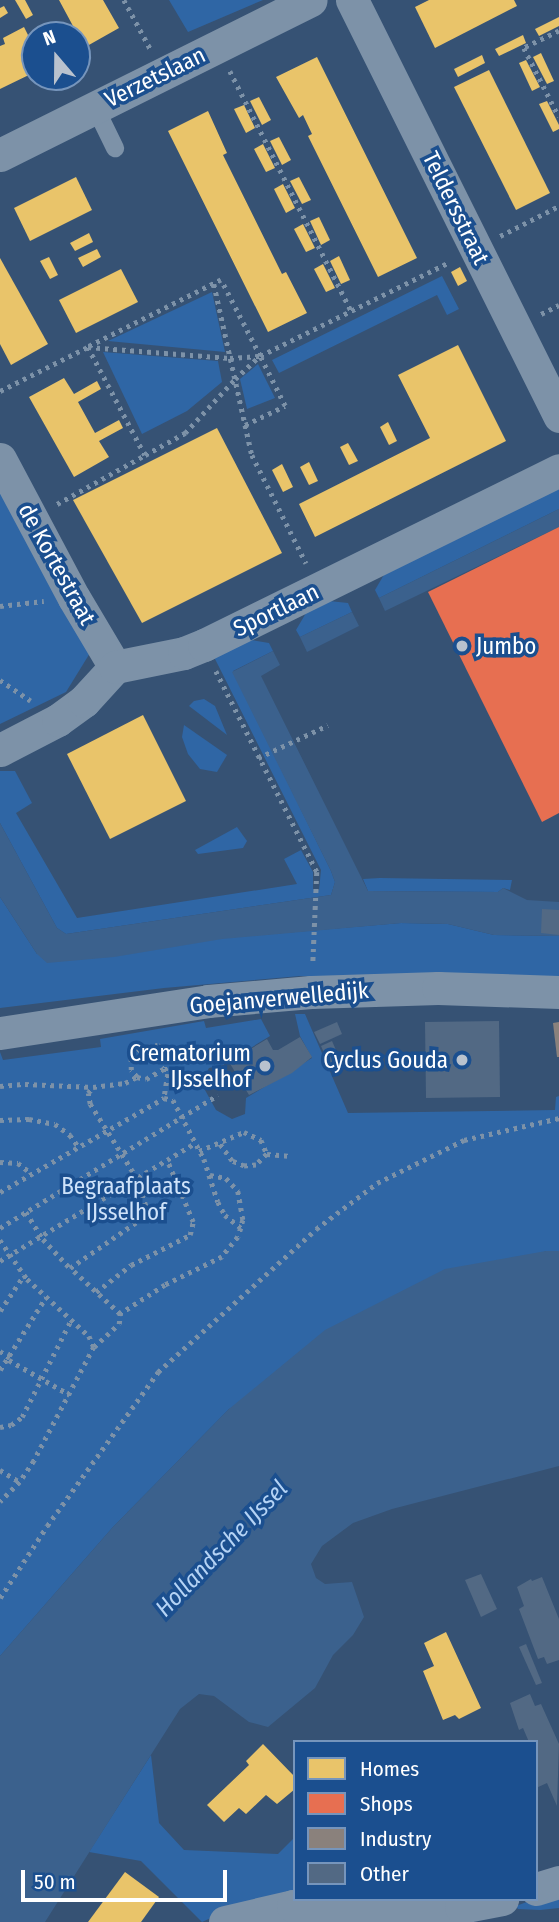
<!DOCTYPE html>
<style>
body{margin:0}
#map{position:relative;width:559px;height:1922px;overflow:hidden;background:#365274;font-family:"Fira Sans Condensed",sans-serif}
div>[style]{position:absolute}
.green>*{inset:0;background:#2f66a5}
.water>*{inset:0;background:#3b618d}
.homes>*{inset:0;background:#e9c46a}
.shops>*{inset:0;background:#e76f51}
.industry>*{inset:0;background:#8a817c}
.building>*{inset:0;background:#526984}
.path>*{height:4.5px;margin-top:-2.25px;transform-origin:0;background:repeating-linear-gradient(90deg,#7d92a8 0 3.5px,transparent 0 8.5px)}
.lane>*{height:18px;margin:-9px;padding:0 9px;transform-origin:9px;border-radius:9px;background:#7d92a8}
.street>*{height:33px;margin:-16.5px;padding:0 16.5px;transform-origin:16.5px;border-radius:16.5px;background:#7d92a8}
.dots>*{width:19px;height:19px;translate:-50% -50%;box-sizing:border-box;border:4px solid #1b4f8f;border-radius:50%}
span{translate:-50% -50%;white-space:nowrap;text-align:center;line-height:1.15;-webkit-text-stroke:7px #1b4f8f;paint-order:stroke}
.street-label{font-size:23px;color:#fff}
.poi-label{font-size:23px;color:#fff}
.left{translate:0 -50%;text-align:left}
.right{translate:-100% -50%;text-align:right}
.park-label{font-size:23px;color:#cfe3fa}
.water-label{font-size:24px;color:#b5d3f5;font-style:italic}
.legend{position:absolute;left:293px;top:1740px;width:245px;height:161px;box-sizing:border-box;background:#1b4f8f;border:2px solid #7695bc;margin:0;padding:9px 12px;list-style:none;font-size:21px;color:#fff}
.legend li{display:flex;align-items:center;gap:14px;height:35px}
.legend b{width:35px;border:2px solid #7695bc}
.north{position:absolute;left:21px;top:21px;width:70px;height:70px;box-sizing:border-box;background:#1b4f8f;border:2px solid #7695bc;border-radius:50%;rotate:340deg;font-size:19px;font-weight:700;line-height:28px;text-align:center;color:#fff}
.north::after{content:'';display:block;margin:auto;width:24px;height:32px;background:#b9c2ce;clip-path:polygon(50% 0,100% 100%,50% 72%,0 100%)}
.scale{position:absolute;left:21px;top:1870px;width:206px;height:32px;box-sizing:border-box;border:4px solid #fff;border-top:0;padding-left:9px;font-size:21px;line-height:24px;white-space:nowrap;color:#fff;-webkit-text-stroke:5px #1b4f8f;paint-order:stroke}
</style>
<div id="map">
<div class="green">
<div style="clip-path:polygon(169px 0,263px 0,188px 32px)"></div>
<div style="clip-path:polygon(442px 276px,459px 309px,447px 315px,437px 295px,279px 373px,272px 360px)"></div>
<div style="clip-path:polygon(212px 292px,225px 352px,108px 341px)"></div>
<div style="clip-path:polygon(103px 352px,218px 361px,222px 382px,187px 411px,142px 434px)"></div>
<div style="clip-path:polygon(258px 364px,275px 398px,247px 409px,240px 379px)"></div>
<div style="clip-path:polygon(559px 484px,559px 509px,379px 598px,375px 590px,385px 573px)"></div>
<div style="clip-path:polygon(0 485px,90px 653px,66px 692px,0 724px)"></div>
<div style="clip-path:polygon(329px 601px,348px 603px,352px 612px,300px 637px,296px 630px,306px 613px,305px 610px)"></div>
<div style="clip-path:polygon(251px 640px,269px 643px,273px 651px,233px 671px,331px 871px,335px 882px,331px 895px,66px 934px,57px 928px,0 823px,0 771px,15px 771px,32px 803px,16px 813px,77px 918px,297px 884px,284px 859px,301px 850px,313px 872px,313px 889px,319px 890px,321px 870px,213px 655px)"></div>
<div style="clip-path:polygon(204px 699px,215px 706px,227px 735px,189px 706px,194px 701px)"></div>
<div style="clip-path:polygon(184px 725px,227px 755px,217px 772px,200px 769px,188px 754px,182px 737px)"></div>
<div style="clip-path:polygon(237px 827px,247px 841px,243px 848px,198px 854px,195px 850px)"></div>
<div style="clip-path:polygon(380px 878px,512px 880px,510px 890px,503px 888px,498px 892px,368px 891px,363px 879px)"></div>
<div style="clip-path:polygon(0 897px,37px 954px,401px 923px,448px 924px,494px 935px,559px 936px,559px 985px,300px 976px,164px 988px,0 1008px)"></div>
<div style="clip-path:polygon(295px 1014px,305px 1014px,348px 1113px,555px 1110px,556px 1097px,559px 1096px,559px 1251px,546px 1251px,229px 1409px,113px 1527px,0 1656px,0 1052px,3px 1060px,101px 1047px,100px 1039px,204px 1021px,206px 1028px,261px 1019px,270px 1036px,223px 1065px,209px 1068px,204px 1077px,205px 1090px,216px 1110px,232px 1119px,245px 1114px,246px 1098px,312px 1058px,300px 1036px)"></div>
<div style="clip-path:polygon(151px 1755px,159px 1823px,184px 1850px,278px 1854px,295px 1837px,295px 1897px,233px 1908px,202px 1922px,141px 1861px,89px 1852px)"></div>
<div style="clip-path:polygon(559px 1890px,559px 1908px,540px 1910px,518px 1909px,516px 1906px)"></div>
</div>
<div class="water">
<div style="clip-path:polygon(559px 509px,559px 527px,385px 611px,379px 598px)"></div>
<div style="clip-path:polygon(352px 612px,359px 626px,307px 652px,300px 637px)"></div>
<div style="clip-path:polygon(273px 651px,280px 665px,261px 676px,368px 891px,498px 892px,503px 888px,527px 900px,559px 902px,559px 936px,494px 935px,448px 924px,401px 923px,222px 939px,114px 957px,47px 963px,37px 954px,0 897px,0 823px,57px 928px,66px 934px,331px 895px,335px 882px,331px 871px,232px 672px)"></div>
<div style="clip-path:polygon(546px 1251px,559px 1251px,559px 1466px,392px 1509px,353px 1523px,322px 1546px,311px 1564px,316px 1578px,325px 1584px,352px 1582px,364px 1617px,353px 1635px,333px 1655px,315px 1688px,268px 1727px,249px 1722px,214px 1696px,199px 1694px,180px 1709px,45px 1922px,0 1922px,0 1656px,113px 1527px,229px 1409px,325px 1330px,445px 1269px)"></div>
</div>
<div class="homes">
<div style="clip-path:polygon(15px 0,25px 0,33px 15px,26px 19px)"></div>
<div style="clip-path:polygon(59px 0,103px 0,119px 28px,80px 50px,77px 35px,71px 35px,68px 29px,73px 26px)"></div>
<div style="clip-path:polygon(429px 0,514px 0,517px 6px,435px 48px,415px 7px)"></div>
<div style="clip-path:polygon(4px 6px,8px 13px,0 18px,0 8px)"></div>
<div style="clip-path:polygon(559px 17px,559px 26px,539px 36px,535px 29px)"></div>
<div style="clip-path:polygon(24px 27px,35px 49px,35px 72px,0 89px,0 46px,5px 44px,3px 38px)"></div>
<div style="clip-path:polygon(40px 28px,44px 35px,34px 35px,33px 32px)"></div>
<div style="clip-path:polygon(523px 35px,526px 43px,499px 56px,495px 49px)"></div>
<div style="clip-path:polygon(541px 53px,554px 81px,547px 84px,533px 57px)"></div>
<div style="clip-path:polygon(482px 55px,485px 63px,458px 77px,454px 69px)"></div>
<div style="clip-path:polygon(317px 57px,417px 258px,378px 277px,308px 136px,312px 134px,303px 115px,299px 118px,276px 77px)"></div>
<div style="clip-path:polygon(526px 60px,540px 87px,532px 91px,519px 63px)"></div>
<div style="clip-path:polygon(489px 70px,550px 193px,516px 210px,454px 87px)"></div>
<div style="clip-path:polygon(259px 97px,271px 120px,262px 125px,250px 101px)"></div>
<div style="clip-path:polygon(547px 101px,559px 125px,559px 129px,553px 132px,539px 104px)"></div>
<div style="clip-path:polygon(244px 105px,255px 128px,246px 133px,234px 109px)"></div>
<div style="clip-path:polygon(208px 111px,227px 153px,223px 155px,282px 274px,286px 272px,307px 313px,268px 332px,168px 131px)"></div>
<div style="clip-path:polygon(279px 137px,291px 160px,282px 165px,270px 141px)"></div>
<div style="clip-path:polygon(263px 144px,275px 168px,266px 172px,254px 149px)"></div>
<div style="clip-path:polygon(76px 177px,92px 210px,30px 241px,14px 208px)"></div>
<div style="clip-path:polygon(299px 177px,311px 200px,302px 204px,290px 181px)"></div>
<div style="clip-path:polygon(283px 184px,295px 208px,286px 213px,274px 189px)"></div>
<div style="clip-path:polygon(319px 217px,330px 240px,321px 245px,310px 221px)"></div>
<div style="clip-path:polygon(303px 224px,315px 248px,306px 252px,294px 229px)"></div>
<div style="clip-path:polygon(89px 233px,93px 242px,75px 251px,70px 243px)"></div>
<div style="clip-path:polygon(97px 249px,101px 257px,83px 267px,78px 258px)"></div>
<div style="clip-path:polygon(339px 256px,350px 280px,341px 284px,330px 261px)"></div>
<div style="clip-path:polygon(49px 257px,58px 275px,50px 279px,40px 261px)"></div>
<div style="clip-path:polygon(0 258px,48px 344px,11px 365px,0 344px)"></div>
<div style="clip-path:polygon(323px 264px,335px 288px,326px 292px,314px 269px)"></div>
<div style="clip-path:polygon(460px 267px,467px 281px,458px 286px,451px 272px)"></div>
<div style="clip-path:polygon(121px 269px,138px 302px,76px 333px,59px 300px)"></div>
<div style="clip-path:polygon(458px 345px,506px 441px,315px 537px,299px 504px,430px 438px,398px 375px)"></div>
<div style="clip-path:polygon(64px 378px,74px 394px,97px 381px,101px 389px,78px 402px,95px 433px,119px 420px,123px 428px,99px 441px,109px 457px,74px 477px,29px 397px)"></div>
<div style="clip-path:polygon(388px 422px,397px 441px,389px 445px,380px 427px)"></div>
<div style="clip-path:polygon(217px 428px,282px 553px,142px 623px,73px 500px)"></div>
<div style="clip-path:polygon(348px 443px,358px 461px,349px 465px,340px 447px)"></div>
<div style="clip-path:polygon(309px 462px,318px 481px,309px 485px,300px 467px)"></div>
<div style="clip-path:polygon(282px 464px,293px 487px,283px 492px,272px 470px)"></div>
<div style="clip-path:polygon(143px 715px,186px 801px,110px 839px,67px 754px)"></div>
<div style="clip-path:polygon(446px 1632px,481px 1708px,459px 1719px,455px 1715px,443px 1720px,423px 1671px,434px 1666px,424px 1643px)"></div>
<div style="clip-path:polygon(263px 1744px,295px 1777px,295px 1789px,277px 1804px,266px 1795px,246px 1814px,239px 1808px,224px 1822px,207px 1805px,249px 1765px,246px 1761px)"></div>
<div style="clip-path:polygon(125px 1872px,159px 1897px,141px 1922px,88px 1922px)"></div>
</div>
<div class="shops">
<div style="clip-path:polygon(559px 527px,559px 813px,542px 822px,428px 592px)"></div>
</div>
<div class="industry">
<div style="clip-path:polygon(559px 1022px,559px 1057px,557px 1057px,553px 1023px)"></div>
</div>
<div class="building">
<div style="clip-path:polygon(542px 909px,559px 910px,559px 935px,541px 933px)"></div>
<div style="clip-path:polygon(499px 1021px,500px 1097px,426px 1098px,425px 1022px)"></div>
<div style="clip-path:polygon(337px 1022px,342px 1034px,320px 1044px,314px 1032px)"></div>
<div style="clip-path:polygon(300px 1037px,312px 1057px,292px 1073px,249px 1095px,229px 1062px,267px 1039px,273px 1050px,278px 1050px)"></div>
<div style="clip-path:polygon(332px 1041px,342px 1064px,331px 1069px,321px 1046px)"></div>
<div style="clip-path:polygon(481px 1574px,497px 1609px,481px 1617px,465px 1580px)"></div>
<div style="clip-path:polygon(542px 1577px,559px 1619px,559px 1660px,547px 1664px,544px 1657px,538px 1659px,519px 1609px,524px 1606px,517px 1587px,531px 1579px,532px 1581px)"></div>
<div style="clip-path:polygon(526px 1644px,542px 1683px,536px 1685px,519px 1647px)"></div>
<div style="clip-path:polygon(530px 1694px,535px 1706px,541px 1704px,559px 1744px,557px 1806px,547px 1783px,536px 1788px,536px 1742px,529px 1742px,523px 1728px,519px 1730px,510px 1703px)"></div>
</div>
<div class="path">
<div style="left:124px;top:0;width:55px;rotate:61.6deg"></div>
<div style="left:559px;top:31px;width:39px;rotate:154deg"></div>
<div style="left:524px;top:48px;width:77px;rotate:63.1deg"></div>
<div style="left:230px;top:71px;width:269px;rotate:63.2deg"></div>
<div style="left:500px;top:236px;width:66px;rotate:-27deg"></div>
<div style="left:214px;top:284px;width:175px;rotate:77.5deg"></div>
<div style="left:252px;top:455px;width:121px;rotate:63.4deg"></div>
<div style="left:541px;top:314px;width:20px;rotate:-27deg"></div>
<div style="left:0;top:391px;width:98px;rotate:-26.6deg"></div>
<div style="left:88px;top:347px;width:142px;rotate:4.4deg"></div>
<div style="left:230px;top:358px;width:30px;rotate:-4deg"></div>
<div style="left:260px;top:356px;width:211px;rotate:-26.4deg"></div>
<div style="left:245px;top:425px;width:44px;rotate:-25.4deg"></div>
<div style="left:285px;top:406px;width:56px;rotate:-116.6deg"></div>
<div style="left:260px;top:356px;width:85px;rotate:-117.2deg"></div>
<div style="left:221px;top:280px;width:149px;rotate:153.3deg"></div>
<div style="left:88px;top:347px;width:122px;rotate:62.2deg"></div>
<div style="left:145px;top:455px;width:46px;rotate:-28.8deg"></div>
<div style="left:185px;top:433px;width:74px;rotate:-47.2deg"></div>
<div style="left:235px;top:379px;width:34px;rotate:-43deg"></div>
<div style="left:57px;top:504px;width:101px;rotate:-29.1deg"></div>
<div style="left:0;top:606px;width:44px;rotate:-6.5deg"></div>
<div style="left:216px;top:671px;width:225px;rotate:63.3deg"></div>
<div style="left:317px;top:872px;width:91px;rotate:92.5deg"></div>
<div style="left:0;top:680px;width:37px;rotate:34deg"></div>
<div style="left:258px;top:758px;width:77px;rotate:-25.2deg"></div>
<div style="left:137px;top:1077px;width:9px;rotate:13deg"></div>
<div style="left:146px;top:1079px;width:22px;rotate:-30deg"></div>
<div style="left:0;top:1086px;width:25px;rotate:-5deg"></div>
<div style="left:25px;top:1084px;width:68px;rotate:2.5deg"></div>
<div style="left:93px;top:1087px;width:32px;rotate:-7deg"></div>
<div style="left:125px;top:1083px;width:13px;rotate:-27deg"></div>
<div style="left:137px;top:1077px;width:9px;rotate:-131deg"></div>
<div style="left:131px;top:1070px;width:13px;rotate:-90deg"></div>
<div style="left:131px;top:1057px;width:11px;rotate:-45deg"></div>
<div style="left:139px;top:1049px;width:19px;rotate:-12deg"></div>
<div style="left:158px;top:1045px;width:10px;rotate:37deg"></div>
<div style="left:166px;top:1051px;width:9px;rotate:69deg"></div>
<div style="left:169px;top:1059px;width:10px;rotate:114deg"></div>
<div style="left:165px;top:1068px;width:7px;rotate:63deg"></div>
<div style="left:168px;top:1074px;width:24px;rotate:99deg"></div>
<div style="left:0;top:1120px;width:29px;rotate:-2deg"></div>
<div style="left:29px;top:1119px;width:26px;rotate:11deg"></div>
<div style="left:55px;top:1124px;width:19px;rotate:36deg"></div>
<div style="left:70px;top:1135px;width:14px;rotate:54deg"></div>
<div style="left:199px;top:1151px;width:49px;rotate:-22.9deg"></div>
<div style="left:244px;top:1132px;width:19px;rotate:25deg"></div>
<div style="left:261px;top:1140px;width:15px;rotate:67deg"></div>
<div style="left:267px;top:1154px;width:16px;rotate:135deg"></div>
<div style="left:256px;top:1165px;width:12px;rotate:175deg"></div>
<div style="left:244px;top:1166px;width:13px;rotate:-157deg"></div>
<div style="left:232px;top:1161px;width:22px;rotate:-126deg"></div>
<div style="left:267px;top:1154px;width:21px;rotate:5deg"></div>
<div style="left:0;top:1162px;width:18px;rotate:3deg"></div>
<div style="left:18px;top:1163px;width:16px;rotate:38deg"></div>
<div style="left:210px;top:1175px;width:16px;rotate:11deg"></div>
<div style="left:226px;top:1178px;width:18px;rotate:47deg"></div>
<div style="left:238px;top:1191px;width:29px;rotate:80deg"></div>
<div style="left:243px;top:1220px;width:8px;rotate:104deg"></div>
<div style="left:0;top:1192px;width:189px;rotate:-29.8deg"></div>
<div style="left:164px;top:1098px;width:9px;rotate:13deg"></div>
<div style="left:173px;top:1100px;width:67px;rotate:62.3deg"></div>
<div style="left:204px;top:1159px;width:45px;rotate:72deg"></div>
<div style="left:218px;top:1202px;width:15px;rotate:62deg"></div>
<div style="left:225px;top:1215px;width:21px;rotate:39deg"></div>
<div style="left:241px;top:1228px;width:9px;rotate:108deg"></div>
<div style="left:238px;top:1237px;width:26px;rotate:129deg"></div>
<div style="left:222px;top:1257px;width:64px;rotate:153.8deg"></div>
<div style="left:165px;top:1285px;width:54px;rotate:147.2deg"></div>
<div style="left:120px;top:1314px;width:68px;rotate:-137.4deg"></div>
<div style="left:26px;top:1212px;width:32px;rotate:58deg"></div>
<div style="left:43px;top:1239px;width:40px;rotate:47deg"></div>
<div style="left:70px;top:1268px;width:95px;rotate:-34.7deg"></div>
<div style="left:148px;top:1214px;width:37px;rotate:-107deg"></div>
<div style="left:137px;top:1179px;width:89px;rotate:-122.1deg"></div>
<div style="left:90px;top:1104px;width:11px;rotate:-100deg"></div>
<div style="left:88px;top:1093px;width:8px;rotate:-50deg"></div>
<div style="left:0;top:1228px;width:255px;rotate:-31.4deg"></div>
<div style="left:0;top:1240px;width:47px;rotate:55.3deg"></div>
<div style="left:27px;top:1279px;width:84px;rotate:42.6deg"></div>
<div style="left:89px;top:1336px;width:12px;rotate:66deg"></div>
<div style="left:94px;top:1347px;width:129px;rotate:117.8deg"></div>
<div style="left:34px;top:1461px;width:25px;rotate:124deg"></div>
<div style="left:20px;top:1482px;width:28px;rotate:135deg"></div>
<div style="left:0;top:1261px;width:195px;rotate:-31.2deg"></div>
<div style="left:96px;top:1292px;width:44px;rotate:-37.6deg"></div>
<div style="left:131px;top:1265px;width:66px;rotate:-27deg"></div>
<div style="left:190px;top:1235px;width:13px;rotate:-77deg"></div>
<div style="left:193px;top:1222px;width:67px;rotate:-112.8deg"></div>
<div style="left:167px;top:1160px;width:33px;rotate:-31deg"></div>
<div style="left:0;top:1311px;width:43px;rotate:-56.3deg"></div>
<div style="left:94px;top:1347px;width:34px;rotate:-43deg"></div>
<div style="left:119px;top:1324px;width:10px;rotate:-84deg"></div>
<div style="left:0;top:1351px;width:12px;rotate:35deg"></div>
<div style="left:9px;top:1360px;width:70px;rotate:29.8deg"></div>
<div style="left:0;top:1370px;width:86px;rotate:-57.8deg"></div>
<div style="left:0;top:1427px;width:11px;rotate:-10deg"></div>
<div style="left:11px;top:1425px;width:14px;rotate:-36deg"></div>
<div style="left:22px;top:1417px;width:109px;rotate:-63.2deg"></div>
<div style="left:0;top:1470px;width:23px;rotate:31deg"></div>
<div style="left:0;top:1598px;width:86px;rotate:-56.9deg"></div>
<div style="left:47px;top:1526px;width:190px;rotate:-54.2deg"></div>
<div style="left:158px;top:1372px;width:213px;rotate:-42.1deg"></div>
<div style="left:316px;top:1229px;width:76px;rotate:-37deg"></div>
<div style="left:377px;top:1183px;width:97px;rotate:-26.3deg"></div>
<div style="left:464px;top:1140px;width:98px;rotate:-13deg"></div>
</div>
<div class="lane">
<div style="left:95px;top:107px;width:46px;rotate:64deg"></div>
</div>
<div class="street">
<div style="left:352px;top:0;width:465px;rotate:63.5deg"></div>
<div style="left:0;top:155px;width:347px;rotate:-26.5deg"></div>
<div style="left:0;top:459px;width:157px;rotate:62deg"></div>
<div style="left:74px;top:598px;width:80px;rotate:59.3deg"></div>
<div style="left:0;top:750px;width:65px;rotate:-27.3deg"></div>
<div style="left:58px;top:720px;width:32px;rotate:-36deg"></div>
<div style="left:84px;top:701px;width:46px;rotate:-47.6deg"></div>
<div style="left:115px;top:667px;width:70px;rotate:-11.5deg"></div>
<div style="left:184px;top:653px;width:22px;rotate:-22deg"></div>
<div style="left:204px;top:645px;width:396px;rotate:-26.2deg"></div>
<div style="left:0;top:1033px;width:210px;rotate:-8.7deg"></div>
<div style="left:208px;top:1001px;width:103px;rotate:-5deg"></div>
<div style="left:311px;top:992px;width:127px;rotate:-1.8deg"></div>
<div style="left:438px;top:988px;width:121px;rotate:1.9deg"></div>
<div style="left:536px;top:1889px;width:24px;rotate:-17deg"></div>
<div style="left:225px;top:1922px;width:70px;rotate:-13.2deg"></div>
<div style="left:293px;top:1906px;width:168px;rotate:0.3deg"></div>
<div style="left:461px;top:1907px;width:42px;rotate:-11deg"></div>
</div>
<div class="dots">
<div style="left:462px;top:646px;background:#b9c2ce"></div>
<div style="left:462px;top:1060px;background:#b9c2ce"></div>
<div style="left:265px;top:1066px;background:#b9c2ce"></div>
</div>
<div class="street-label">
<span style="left:155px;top:77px;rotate:-26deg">Verzetslaan</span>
<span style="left:456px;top:208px;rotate:64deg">Teldersstraat</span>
<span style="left:57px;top:564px;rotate:61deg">de Kortestraat</span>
<span style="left:276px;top:610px;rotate:-26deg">Sportlaan</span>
<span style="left:279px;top:998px;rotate:-5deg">Goejanverwelledijk</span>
</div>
<div class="poi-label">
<span class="left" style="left:476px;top:646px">Jumbo</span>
<span class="right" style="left:251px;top:1066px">Crematorium<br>IJsselhof</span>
<span class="right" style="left:448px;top:1060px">Cyclus Gouda</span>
</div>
<div class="park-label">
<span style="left:126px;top:1199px">Begraafplaats<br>IJsselhof</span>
</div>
<div class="water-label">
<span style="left:222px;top:1549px;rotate:-46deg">Hollandsche IJssel</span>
</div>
<ul class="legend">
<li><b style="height:19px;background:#e9c46a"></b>Homes</li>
<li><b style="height:19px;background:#e76f51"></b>Shops</li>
<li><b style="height:19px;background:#8a817c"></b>Industry</li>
<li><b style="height:19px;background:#526984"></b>Other</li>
</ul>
<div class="north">N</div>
<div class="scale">50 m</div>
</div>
